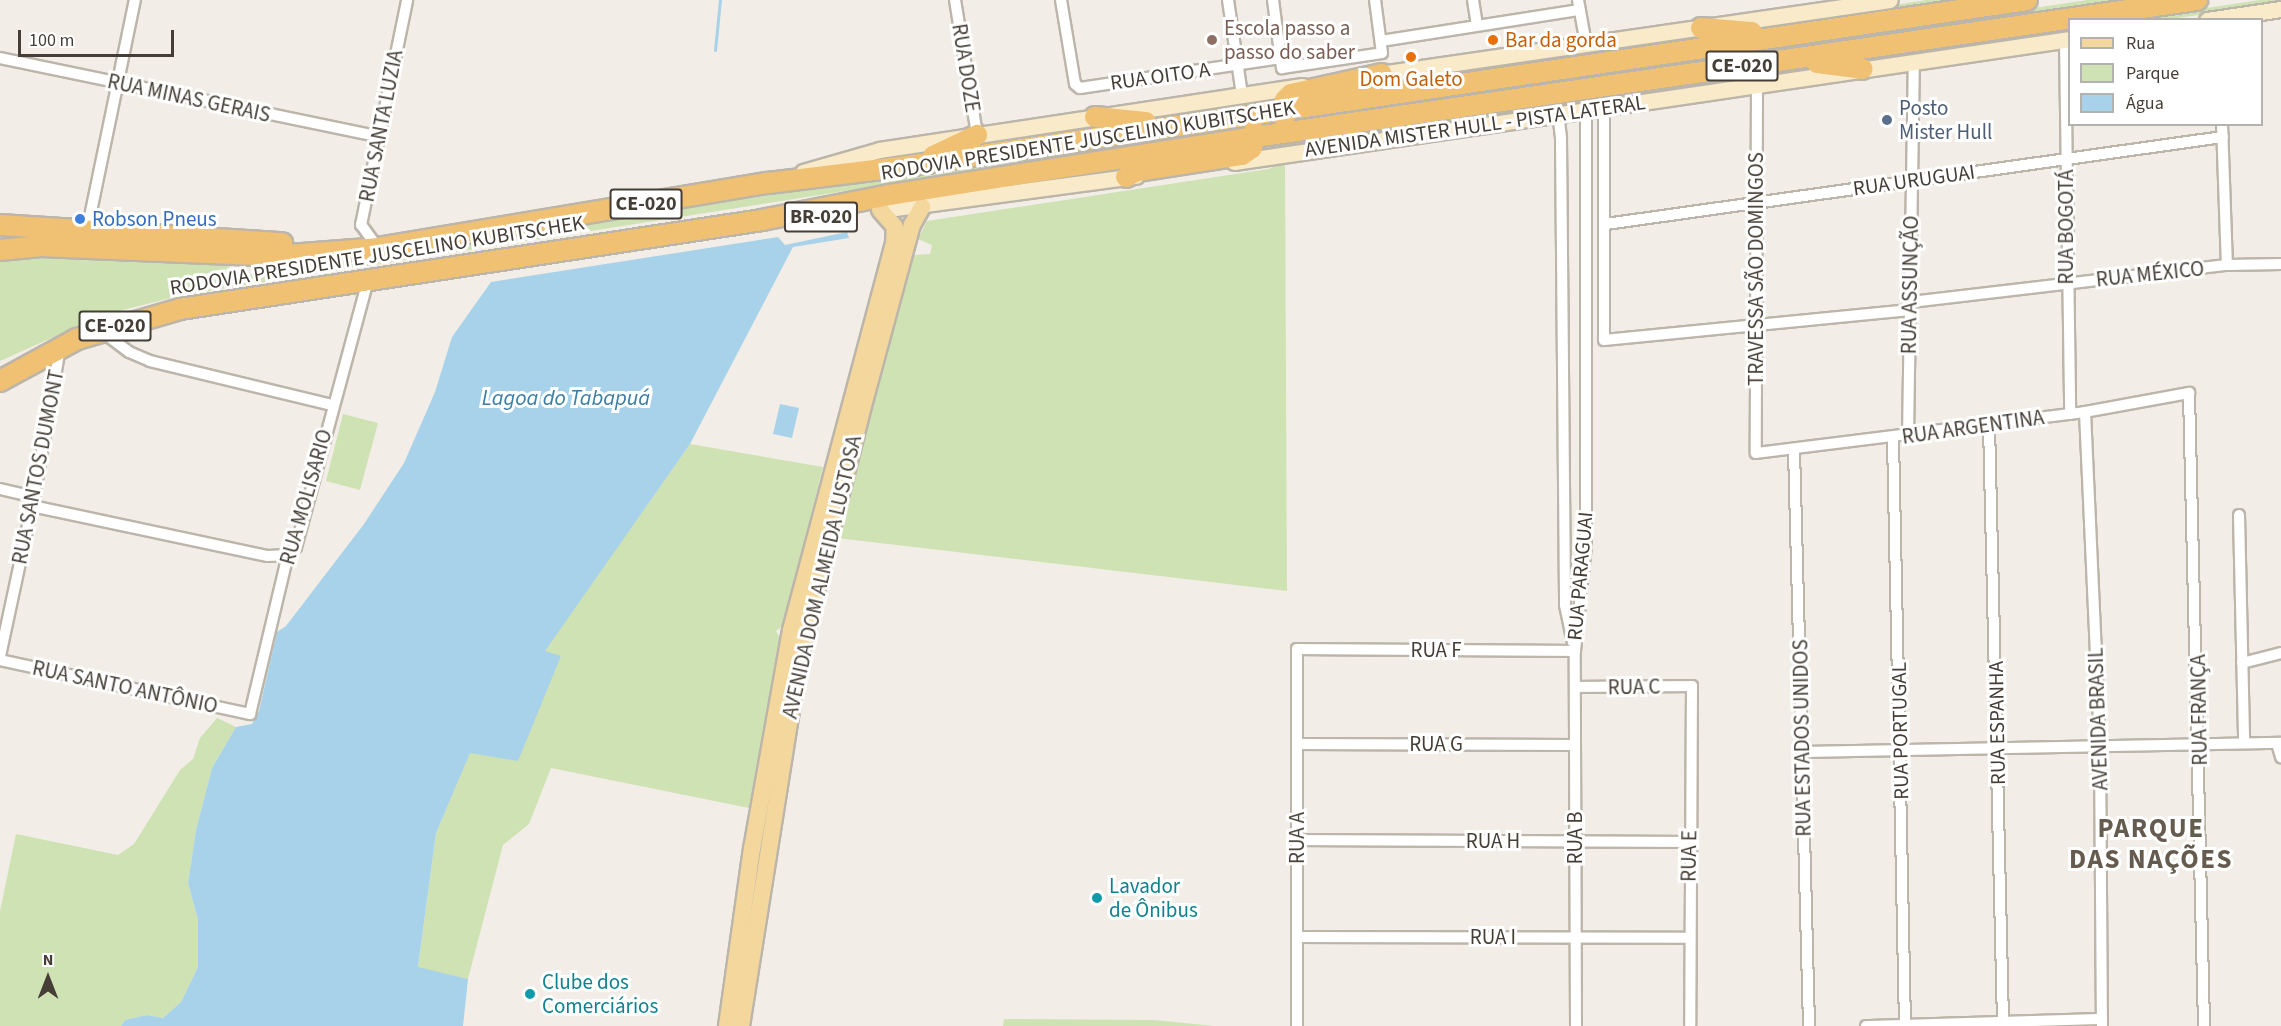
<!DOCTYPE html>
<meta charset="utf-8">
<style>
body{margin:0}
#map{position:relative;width:2281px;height:1026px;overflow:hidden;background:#f2eee7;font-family:"Source Sans 3",sans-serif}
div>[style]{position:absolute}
.green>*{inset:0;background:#cfe2b3}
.water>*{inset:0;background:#a8d2e9}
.stream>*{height:3px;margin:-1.5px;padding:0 1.5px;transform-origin:1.5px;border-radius:1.5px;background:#a8d2e9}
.roads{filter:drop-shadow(2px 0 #bcb5aa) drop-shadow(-2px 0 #bcb5aa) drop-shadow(0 2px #bcb5aa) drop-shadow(0 -2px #bcb5aa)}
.street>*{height:10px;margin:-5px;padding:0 5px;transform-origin:5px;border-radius:5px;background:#fff}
.secondary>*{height:15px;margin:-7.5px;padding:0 7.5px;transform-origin:7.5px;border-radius:7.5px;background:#f9ebc9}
.primary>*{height:16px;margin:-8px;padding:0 8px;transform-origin:8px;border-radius:8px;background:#f4d79d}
.highway>*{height:20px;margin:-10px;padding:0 10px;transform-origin:10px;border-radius:10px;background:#f0c073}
.dots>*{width:16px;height:16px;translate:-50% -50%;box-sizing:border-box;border:3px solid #fff;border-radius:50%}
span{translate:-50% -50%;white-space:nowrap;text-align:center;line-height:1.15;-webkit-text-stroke:6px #fff;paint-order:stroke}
.shield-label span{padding:2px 4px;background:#fff;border:2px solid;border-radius:4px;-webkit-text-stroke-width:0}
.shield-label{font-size:20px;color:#443e36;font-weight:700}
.education-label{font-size:21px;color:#785e54}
.left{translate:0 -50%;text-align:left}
.food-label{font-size:21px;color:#c56008}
.street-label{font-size:21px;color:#443e36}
.service-label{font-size:21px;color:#4e5e75}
.shop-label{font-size:21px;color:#366cbe}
.culture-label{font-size:21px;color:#0d838f}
.water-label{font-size:22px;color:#3a7da5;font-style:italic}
.district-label{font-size:27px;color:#665b4f;font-weight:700;letter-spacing:1.5px}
.legend{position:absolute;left:2068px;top:18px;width:195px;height:108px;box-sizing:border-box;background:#fff;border:2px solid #b4b2af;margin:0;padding:8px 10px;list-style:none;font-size:18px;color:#443e36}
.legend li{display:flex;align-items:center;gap:12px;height:30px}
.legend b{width:30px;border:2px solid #b4b2af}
.north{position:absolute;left:18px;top:948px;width:60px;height:60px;-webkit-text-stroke:4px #fff;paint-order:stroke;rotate:0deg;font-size:16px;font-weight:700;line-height:24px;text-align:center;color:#443e36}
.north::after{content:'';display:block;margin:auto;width:21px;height:27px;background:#443e36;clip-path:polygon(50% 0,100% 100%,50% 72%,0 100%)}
.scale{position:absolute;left:18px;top:30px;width:156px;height:27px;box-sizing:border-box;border:3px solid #443e36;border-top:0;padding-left:8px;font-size:18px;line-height:21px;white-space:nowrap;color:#443e36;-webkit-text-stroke:4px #fff;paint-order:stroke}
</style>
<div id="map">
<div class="green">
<div style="clip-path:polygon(1926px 0,1966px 0,1804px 24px,1793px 21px)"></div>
<div style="clip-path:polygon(2088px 0,2142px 0,1291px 122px,1292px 116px)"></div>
<div style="clip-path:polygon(2260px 0,2281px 0,2281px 3px,2171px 19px,2126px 20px)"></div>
<div style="clip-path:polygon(2069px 28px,2069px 34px,1926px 55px,1848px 60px)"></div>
<div style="clip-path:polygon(1716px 34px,1717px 37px,1296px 98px,1368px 82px)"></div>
<div style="clip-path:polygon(1820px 69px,1263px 151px,1265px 146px,1342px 134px,1771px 71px)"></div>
<div style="clip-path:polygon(1278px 95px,1274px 101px,1151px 119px,1134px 117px)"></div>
<div style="clip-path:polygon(1100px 122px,1118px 124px,963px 149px,968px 144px)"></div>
<div style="clip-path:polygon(1234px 124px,1243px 124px,1245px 128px,183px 295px,103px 315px,0 361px,0 258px,27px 253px,237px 262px,225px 270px,198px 275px,197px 283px)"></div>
<div style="clip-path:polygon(1285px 163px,1287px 591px,837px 538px,914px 255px,930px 254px,932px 245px,918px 239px,927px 221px,1268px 169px)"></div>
<div style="clip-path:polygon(343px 414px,378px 423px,360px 490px,326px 481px)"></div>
<div style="clip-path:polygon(690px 444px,823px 467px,783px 626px,776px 631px,780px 638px,749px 808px,551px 768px,529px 824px,503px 845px,468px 979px,418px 968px,436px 833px,470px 752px,561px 657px,544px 651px)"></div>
<div style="clip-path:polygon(217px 718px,236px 727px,212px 768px,196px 830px,188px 883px,198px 920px,198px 967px,181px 1002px,163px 1018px,147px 1015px,125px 1020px,121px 1026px,0 1026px,0 911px,16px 834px,118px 855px,134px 844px,180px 770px,193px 759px,200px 738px)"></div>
<div style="clip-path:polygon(1004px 1019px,1154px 1020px,1215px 1026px,1003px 1026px)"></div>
</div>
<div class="water">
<div style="clip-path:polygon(847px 232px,849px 238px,793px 247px,690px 444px,545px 651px,561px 656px,518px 761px,470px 753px,436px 833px,418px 967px,468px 979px,463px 1026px,121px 1026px,125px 1020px,147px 1015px,163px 1018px,181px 1002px,198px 967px,198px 920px,188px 883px,196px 830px,212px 768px,236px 727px,252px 724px,259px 711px,277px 632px,286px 626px,364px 524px,404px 463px,435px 392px,452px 337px,491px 282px,778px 237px,785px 245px)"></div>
<div style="clip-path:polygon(780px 404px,799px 408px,792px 438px,773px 434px)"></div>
</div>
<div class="stream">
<div style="left:715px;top:50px;width:50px;rotate:-84.3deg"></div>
</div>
<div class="roads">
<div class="street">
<div style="left:955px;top:0;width:137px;rotate:80.7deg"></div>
<div style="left:1061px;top:0;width:85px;rotate:80.5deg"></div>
<div style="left:1075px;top:84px;width:6px;rotate:39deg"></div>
<div style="left:1080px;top:88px;width:203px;rotate:-8.5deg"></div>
<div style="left:1228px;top:0;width:96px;rotate:81.6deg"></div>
<div style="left:1273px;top:0;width:69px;rotate:82.5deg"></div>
<div style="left:1282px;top:68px;width:101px;rotate:-8.5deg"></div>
<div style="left:1382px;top:53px;width:53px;rotate:-97.5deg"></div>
<div style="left:1473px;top:0;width:26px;rotate:81deg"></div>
<div style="left:1578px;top:0;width:45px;rotate:79.7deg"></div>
<div style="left:2065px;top:40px;width:374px;rotate:89.2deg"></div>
<div style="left:1381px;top:41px;width:201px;rotate:-8.9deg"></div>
<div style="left:0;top:58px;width:386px;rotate:11.7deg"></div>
<div style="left:1757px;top:85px;width:368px;rotate:90.2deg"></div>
<div style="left:1756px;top:453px;width:332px;rotate:-7.1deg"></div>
<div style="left:2085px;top:412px;width:106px;rotate:-10.4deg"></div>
<div style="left:2189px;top:393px;width:633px;rotate:88.64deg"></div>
<div style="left:1604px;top:107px;width:233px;rotate:90deg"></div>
<div style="left:1604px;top:340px;width:305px;rotate:-5.6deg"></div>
<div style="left:1558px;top:113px;width:26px;rotate:83deg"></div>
<div style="left:1561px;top:139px;width:466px;rotate:89.5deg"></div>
<div style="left:1565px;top:605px;width:38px;rotate:78deg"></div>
<div style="left:2222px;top:124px;width:141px;rotate:88deg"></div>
<div style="left:1606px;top:224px;width:623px;rotate:-8.03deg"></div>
<div style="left:87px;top:231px;width:236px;rotate:-78.3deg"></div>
<div style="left:378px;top:248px;width:29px;rotate:-126deg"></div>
<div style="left:361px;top:225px;width:230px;rotate:-78.4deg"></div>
<div style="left:1911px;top:302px;width:318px;rotate:-6.7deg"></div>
<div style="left:2227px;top:265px;width:54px;rotate:-1.1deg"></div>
<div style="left:100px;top:330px;width:36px;rotate:37deg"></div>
<div style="left:129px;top:352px;width:23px;rotate:23deg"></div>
<div style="left:150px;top:361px;width:187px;rotate:13.6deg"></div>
<div style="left:2085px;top:412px;width:334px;rotate:87.4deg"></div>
<div style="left:2100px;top:746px;width:280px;rotate:89.6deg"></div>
<div style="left:1989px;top:424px;width:598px;rotate:88.66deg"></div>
<div style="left:1908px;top:436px;width:374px;rotate:-89.1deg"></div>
<div style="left:1893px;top:438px;width:587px;rotate:88.83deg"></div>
<div style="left:1794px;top:449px;width:577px;rotate:88.51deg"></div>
<div style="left:0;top:489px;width:35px;rotate:13deg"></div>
<div style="left:32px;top:506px;width:241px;rotate:12deg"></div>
<div style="left:268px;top:556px;width:20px;rotate:-3deg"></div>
<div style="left:2239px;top:515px;width:228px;rotate:88.7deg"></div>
<div style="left:0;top:656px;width:163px;rotate:-77.9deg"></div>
<div style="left:34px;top:497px;width:151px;rotate:-80.1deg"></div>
<div style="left:0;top:660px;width:256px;rotate:12.2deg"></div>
<div style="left:250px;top:714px;width:163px;rotate:-76.6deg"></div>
<div style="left:288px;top:555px;width:11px;rotate:-45deg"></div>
<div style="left:296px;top:547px;width:276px;rotate:-74.9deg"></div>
<div style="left:2242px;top:663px;width:40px;rotate:-14.4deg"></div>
<div style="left:1575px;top:687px;width:117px;rotate:-0.5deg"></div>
<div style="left:1692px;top:686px;width:340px;rotate:90.3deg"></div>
<div style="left:2277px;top:743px;width:15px;rotate:74deg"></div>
<div style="left:1297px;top:744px;width:278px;rotate:0.2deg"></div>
<div style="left:1803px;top:752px;width:478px;rotate:-1.1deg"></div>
<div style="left:1296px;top:840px;width:393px;rotate:0.3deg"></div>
<div style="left:1297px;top:937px;width:391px;rotate:0.1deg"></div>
<div style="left:1297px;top:1026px;width:377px;rotate:-90deg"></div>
<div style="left:1297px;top:649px;width:278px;rotate:0.4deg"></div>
<div style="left:1576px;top:1026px;width:375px;rotate:-90.2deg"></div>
<div style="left:1575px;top:651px;width:107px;rotate:-84.1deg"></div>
<div style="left:1586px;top:545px;width:435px;rotate:-90deg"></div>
<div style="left:1866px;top:1026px;width:236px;rotate:-1.7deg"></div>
</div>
<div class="secondary">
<div style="left:2207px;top:20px;width:75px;rotate:-8.5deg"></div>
<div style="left:1373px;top:75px;width:522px;rotate:-8.25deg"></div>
<div style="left:1234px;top:162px;width:845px;rotate:-8.37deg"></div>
<div style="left:803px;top:172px;width:79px;rotate:-16.1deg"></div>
<div style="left:879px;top:150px;width:428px;rotate:-8.6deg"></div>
<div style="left:880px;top:210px;width:258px;rotate:-7.6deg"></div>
</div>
<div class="primary">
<div style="left:727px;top:1026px;width:179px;rotate:-82deg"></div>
<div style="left:752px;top:849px;width:222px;rotate:-79.9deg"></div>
<div style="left:791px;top:630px;width:400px;rotate:-75.1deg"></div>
<div style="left:894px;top:244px;width:17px;rotate:-87deg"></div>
<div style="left:895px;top:227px;width:23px;rotate:-131deg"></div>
<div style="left:741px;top:1026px;width:376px;rotate:-81deg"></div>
<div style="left:800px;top:655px;width:257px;rotate:-75.8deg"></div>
<div style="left:863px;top:406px;width:188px;rotate:-74.9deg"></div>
<div style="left:912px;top:225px;width:21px;rotate:-61deg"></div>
</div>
<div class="highway">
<div style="left:1701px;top:28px;width:51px;rotate:4.5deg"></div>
<div style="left:1817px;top:63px;width:46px;rotate:7.4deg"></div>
<div style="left:1095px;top:117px;width:51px;rotate:5.6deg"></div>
<div style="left:1284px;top:118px;width:18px;rotate:-87deg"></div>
<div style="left:1285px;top:100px;width:8px;rotate:-45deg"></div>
<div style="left:1291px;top:94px;width:93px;rotate:-12.4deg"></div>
<div style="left:933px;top:156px;width:49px;rotate:-25.5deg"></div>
<div style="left:1126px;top:177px;width:13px;rotate:-29deg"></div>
<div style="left:1137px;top:171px;width:106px;rotate:-8.7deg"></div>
<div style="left:1242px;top:155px;width:12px;rotate:-35deg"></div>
<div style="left:1252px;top:148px;width:17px;rotate:-83deg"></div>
<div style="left:0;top:225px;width:283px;rotate:3.7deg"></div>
<div style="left:0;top:250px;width:41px;rotate:-5.6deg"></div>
<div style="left:41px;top:246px;width:234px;rotate:2.4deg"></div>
<div style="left:275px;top:256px;width:103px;rotate:-4.4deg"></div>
<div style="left:378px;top:248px;width:395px;rotate:-9.5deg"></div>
<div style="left:768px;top:183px;width:147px;rotate:-7deg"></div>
<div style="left:914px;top:165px;width:1125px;rotate:-8.43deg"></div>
<div style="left:0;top:381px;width:88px;rotate:-28.6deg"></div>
<div style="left:77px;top:339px;width:107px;rotate:-16.2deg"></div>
<div style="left:180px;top:309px;width:589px;rotate:-8.69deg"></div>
<div style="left:762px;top:220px;width:129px;rotate:-11.1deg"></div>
<div style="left:889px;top:195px;width:385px;rotate:-9deg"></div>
<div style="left:1269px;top:135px;width:938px;rotate:-8.28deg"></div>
</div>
</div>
<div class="dots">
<div style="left:1212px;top:40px;background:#8d6e63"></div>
<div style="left:1493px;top:40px;background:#e8710a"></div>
<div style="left:1411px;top:57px;background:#e8710a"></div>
<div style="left:1887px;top:120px;background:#5c6f8a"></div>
<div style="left:80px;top:219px;background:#3f7fe0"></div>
<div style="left:1097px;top:898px;background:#0f9aa8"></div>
<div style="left:530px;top:994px;background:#0f9aa8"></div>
</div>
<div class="shield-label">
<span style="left:1742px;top:66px">CE-020</span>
<span style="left:646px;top:204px">CE-020</span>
<span style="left:821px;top:217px">BR-020</span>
<span style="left:115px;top:326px">CE-020</span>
</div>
<div class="education-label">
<span class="left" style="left:1224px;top:40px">Escola passo a<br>passo do saber</span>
</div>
<div class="food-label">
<span class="left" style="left:1505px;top:40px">Bar da gorda</span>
<span style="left:1411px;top:79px">Dom Galeto</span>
</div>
<div class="street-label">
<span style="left:966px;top:68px;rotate:81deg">RUA DOZE</span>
<span style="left:1160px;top:76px;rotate:-8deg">RUA OITO A</span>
<span style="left:189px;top:98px;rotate:12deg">RUA MINAS GERAIS</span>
<span style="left:381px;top:126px;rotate:-79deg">RUA SANTA LUZIA</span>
<span style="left:1475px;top:126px;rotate:-8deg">AVENIDA MISTER HULL - PISTA LATERAL</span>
<span style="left:1088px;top:140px;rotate:-9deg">RODOVIA PRESIDENTE JUSCELINO KUBITSCHEK</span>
<span style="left:1914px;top:180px;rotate:-8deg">RUA URUGUAI</span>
<span style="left:2066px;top:227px;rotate:-90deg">RUA BOGOTÁ</span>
<span style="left:377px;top:255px;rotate:-9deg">RODOVIA PRESIDENTE JUSCELINO KUBITSCHEK</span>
<span style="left:1756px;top:269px;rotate:-90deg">TRAVESSA SÃO DOMINGOS</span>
<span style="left:2150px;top:274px;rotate:-6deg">RUA MÉXICO</span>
<span style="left:1910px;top:285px;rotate:-89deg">RUA ASSUNÇÃO</span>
<span style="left:1973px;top:427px;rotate:-8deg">RUA ARGENTINA</span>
<span style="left:38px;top:467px;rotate:-79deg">RUA SANTOS DUMONT</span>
<span style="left:306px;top:497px;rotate:-74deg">RUA MOLISARIO</span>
<span style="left:1580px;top:576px;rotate:-85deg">RUA PARAGUAI</span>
<span style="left:822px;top:577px;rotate:-77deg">AVENIDA DOM ALMEIDA LUSTOSA</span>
<span style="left:1436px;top:650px">RUA F</span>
<span style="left:125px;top:687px;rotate:12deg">RUA SANTO ANTÔNIO</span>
<span style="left:1634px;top:687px;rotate:-1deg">RUA C</span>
<span style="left:2199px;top:710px;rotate:-91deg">RUA FRANÇA</span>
<span style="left:2098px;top:719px;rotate:-92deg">AVENIDA BRASIL</span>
<span style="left:1997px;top:723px;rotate:-91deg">RUA ESPANHA</span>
<span style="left:1900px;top:731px;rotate:-91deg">RUA PORTUGAL</span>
<span style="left:1802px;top:738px;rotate:-91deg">RUA ESTADOS UNIDOS</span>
<span style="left:1436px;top:744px">RUA G</span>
<span style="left:1297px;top:838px;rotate:-90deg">RUA A</span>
<span style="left:1575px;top:838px;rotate:-90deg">RUA B</span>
<span style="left:1493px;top:841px">RUA H</span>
<span style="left:1689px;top:856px;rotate:-89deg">RUA E</span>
<span style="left:1493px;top:937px">RUA I</span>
</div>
<div class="service-label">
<span class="left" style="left:1899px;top:120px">Posto<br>Mister Hull</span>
</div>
<div class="shop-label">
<span class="left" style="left:92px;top:219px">Robson Pneus</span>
</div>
<div class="culture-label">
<span class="left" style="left:1109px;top:898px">Lavador<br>de Ônibus</span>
<span class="left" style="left:542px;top:994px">Clube dos<br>Comerciários</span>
</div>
<div class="water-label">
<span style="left:566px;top:399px">Lagoa do Tabapuá</span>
</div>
<div class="district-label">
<span style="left:2151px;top:844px">PARQUE<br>DAS NAÇÕES</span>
</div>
<ul class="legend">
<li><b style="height:8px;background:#f4d79d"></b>Rua</li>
<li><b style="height:16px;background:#cfe2b3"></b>Parque</li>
<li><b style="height:16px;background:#a8d2e9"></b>Água</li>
</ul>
<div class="north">N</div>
<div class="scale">100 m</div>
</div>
